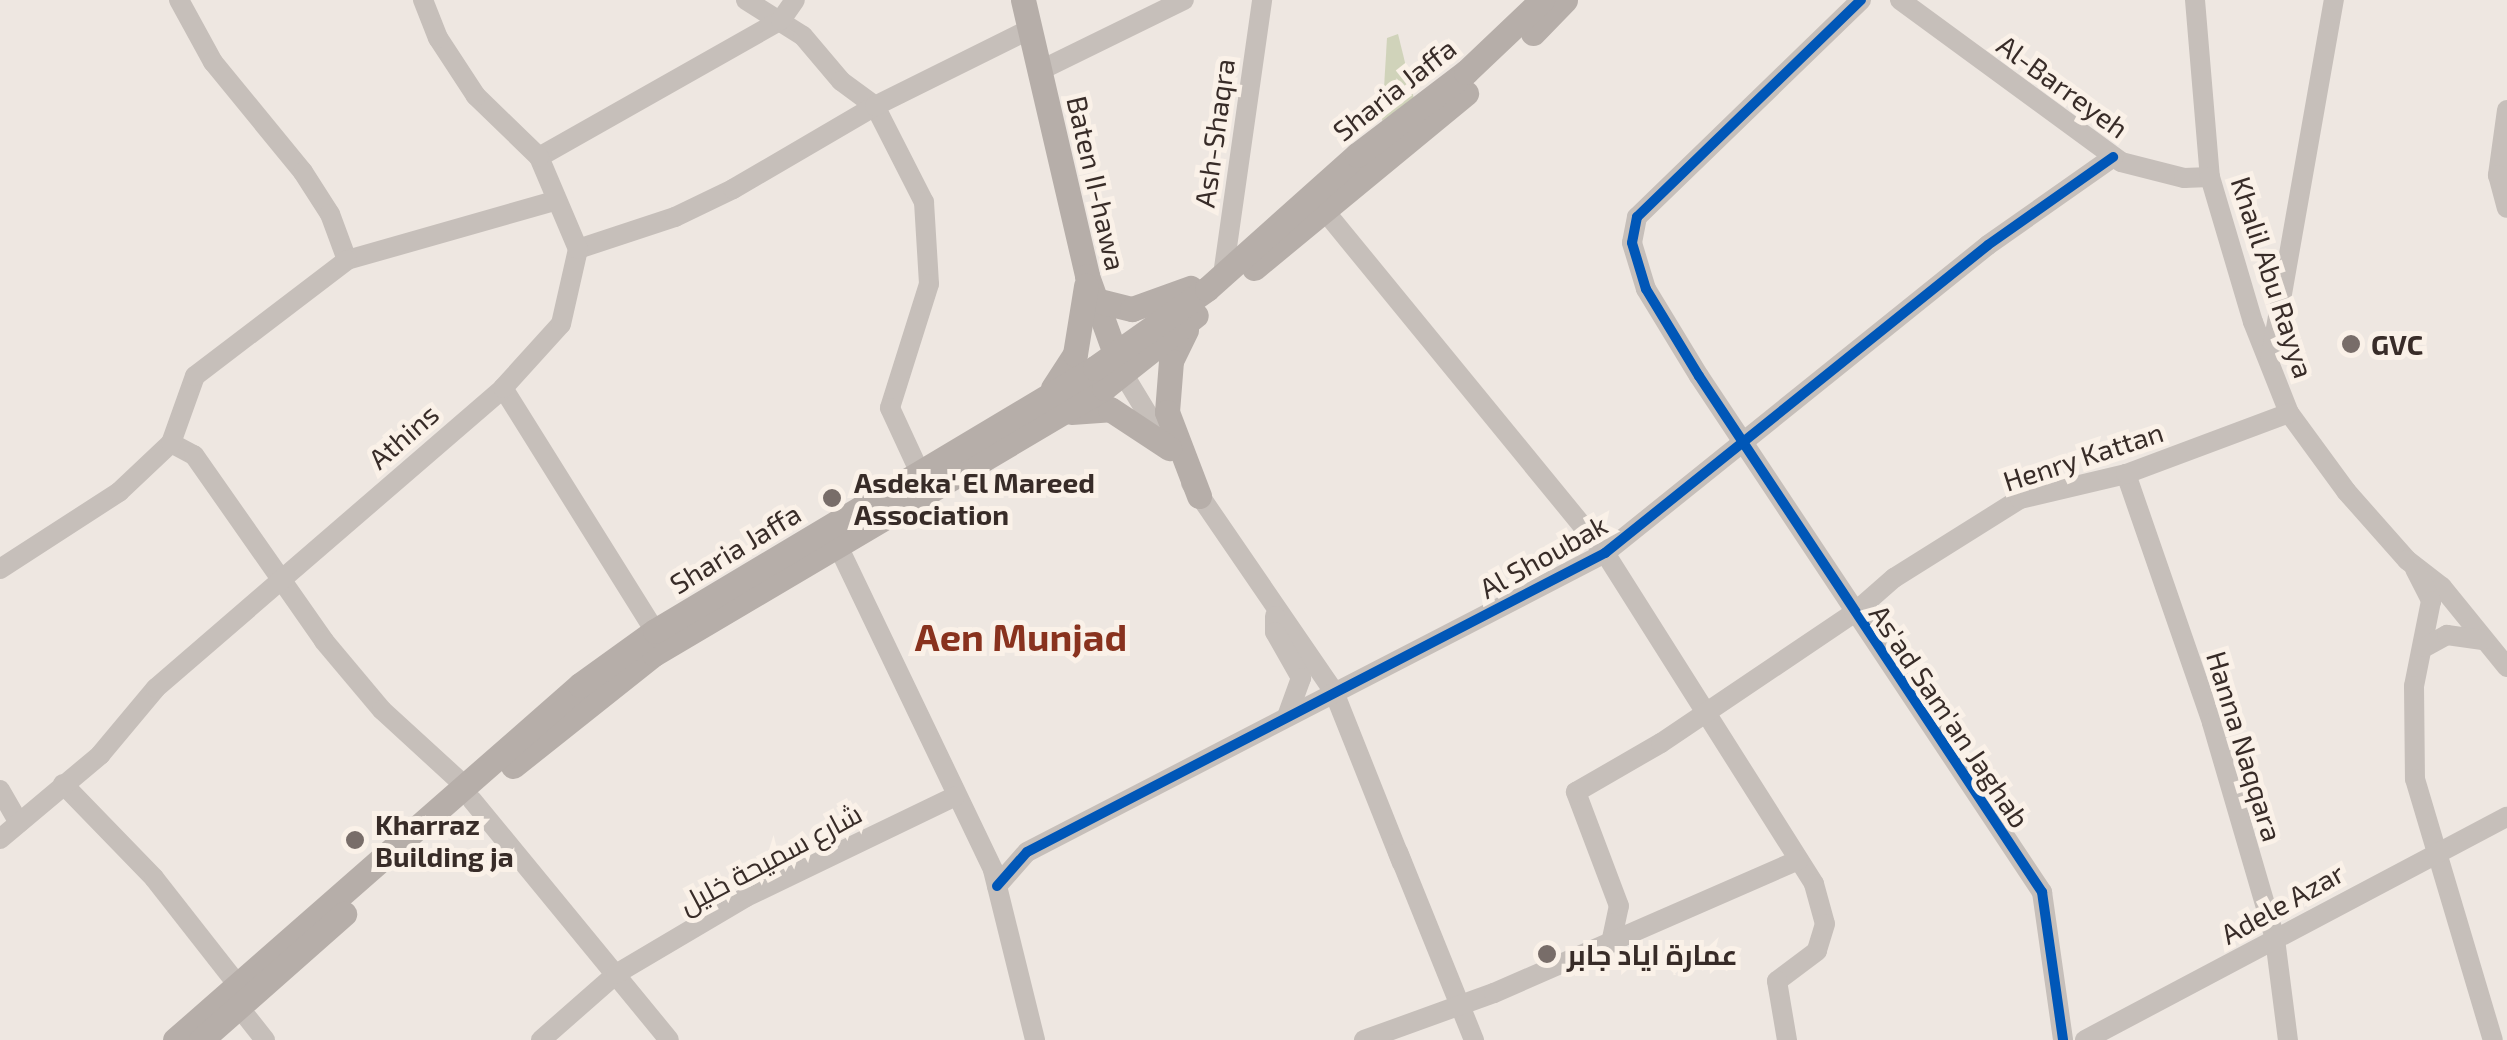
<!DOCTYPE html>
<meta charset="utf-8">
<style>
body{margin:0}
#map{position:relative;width:2507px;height:1040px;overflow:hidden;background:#eee7e1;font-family:"Exo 2",Cairo,sans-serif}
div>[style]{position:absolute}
.green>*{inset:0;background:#d0d3ba}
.minor>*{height:20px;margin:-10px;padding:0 10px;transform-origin:10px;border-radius:10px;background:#c6bfba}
.major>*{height:25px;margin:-12.5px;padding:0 12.5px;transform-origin:12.5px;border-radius:12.5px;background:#b6aea9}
.cycleway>*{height:10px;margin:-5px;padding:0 5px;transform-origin:5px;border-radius:5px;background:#0057b8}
.dots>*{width:28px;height:28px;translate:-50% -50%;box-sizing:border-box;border:5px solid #faf1e8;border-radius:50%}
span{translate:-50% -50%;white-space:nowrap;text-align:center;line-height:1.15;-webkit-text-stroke:10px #faf1e8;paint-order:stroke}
.street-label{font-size:28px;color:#382c28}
.poi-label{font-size:28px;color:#382c28;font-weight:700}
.left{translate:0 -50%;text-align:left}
.district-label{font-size:38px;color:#89321e;font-weight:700}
</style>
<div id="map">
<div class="green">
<div style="clip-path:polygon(1398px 34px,1414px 99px,1382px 121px,1387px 38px)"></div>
</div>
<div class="minor">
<div style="left:179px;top:0;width:71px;rotate:61.3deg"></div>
<div style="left:213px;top:62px;width:142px;rotate:50.7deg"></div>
<div style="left:303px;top:172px;width:50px;rotate:57.3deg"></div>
<div style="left:330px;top:214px;width:49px;rotate:69.7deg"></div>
<div style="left:347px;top:260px;width:215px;rotate:-15.9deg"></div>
<div style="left:746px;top:0;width:67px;rotate:32.3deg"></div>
<div style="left:803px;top:36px;width:59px;rotate:49.8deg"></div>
<div style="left:841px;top:81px;width:42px;rotate:36.3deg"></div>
<div style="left:875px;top:106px;width:108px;rotate:63deg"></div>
<div style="left:924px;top:202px;width:82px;rotate:86.5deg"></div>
<div style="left:929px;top:284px;width:130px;rotate:107.5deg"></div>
<div style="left:890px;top:408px;width:72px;rotate:65.2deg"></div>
<div style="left:1861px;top:0;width:312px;rotate:135.9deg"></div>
<div style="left:1637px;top:217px;width:26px;rotate:101deg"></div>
<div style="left:1632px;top:243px;width:48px;rotate:73.1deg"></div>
<div style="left:1646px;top:289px;width:102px;rotate:58.7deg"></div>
<div style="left:1699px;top:376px;width:620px;rotate:56.39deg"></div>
<div style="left:2042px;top:892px;width:149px;rotate:81.9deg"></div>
<div style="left:1900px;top:0;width:274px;rotate:36.2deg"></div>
<div style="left:2121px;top:162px;width:65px;rotate:14.3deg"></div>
<div style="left:2184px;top:178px;width:26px;rotate:-2deg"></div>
<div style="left:2195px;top:0;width:178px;rotate:85.2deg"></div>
<div style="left:2210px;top:177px;width:151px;rotate:73.5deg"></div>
<div style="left:2253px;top:322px;width:98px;rotate:68.4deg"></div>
<div style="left:2289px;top:413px;width:97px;rotate:53.8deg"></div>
<div style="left:2346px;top:491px;width:92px;rotate:48.5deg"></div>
<div style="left:2407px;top:560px;width:44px;rotate:37.6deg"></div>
<div style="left:2442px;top:587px;width:103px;rotate:50.9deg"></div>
<div style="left:1041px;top:70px;width:159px;rotate:-26.1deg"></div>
<div style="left:2507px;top:110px;width:66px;rotate:97.9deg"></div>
<div style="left:2498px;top:175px;width:34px;rotate:75deg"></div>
<div style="left:539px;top:157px;width:278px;rotate:-29.5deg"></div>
<div style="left:781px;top:20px;width:24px;rotate:-55deg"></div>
<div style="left:1324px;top:210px;width:443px;rotate:50.7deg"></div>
<div style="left:1605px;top:553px;width:391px;rotate:57.7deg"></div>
<div style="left:1814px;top:884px;width:41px;rotate:74.6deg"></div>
<div style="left:1825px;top:924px;width:28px;rotate:107deg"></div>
<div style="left:1817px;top:951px;width:50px;rotate:143.1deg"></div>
<div style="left:1777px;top:981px;width:60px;rotate:80.4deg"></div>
<div style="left:578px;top:249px;width:102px;rotate:-18.3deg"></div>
<div style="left:675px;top:217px;width:64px;rotate:-25.8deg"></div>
<div style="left:733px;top:189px;width:164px;rotate:-30.3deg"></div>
<div style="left:875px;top:106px;width:173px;rotate:-26.4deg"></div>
<div style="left:1223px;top:275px;width:278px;rotate:-81.9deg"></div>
<div style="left:2270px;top:362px;width:368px;rotate:-80deg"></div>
<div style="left:1124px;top:375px;width:83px;rotate:58.8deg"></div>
<div style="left:503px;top:388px;width:287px;rotate:58deg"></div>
<div style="left:171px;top:443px;width:26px;rotate:28deg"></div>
<div style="left:194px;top:455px;width:227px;rotate:55deg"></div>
<div style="left:324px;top:641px;width:90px;rotate:50deg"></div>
<div style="left:382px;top:710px;width:113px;rotate:42.5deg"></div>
<div style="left:2126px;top:474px;width:263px;rotate:70.9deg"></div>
<div style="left:2212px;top:723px;width:225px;rotate:73.7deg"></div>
<div style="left:2275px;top:939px;width:102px;rotate:82.7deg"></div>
<div style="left:1191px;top:483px;width:253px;rotate:55.6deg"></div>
<div style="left:1334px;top:692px;width:184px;rotate:68.3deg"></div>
<div style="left:838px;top:546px;width:359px;rotate:64.4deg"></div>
<div style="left:993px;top:870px;width:175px;rotate:76.1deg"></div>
<div style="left:0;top:569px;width:142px;rotate:-32.9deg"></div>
<div style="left:119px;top:492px;width:71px;rotate:-43.3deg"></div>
<div style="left:171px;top:443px;width:71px;rotate:-70.3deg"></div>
<div style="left:195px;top:376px;width:191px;rotate:-37.3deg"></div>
<div style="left:2415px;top:569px;width:36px;rotate:63deg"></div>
<div style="left:2431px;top:601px;width:87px;rotate:101.3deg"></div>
<div style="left:2414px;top:686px;width:93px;rotate:89.4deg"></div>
<div style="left:2415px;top:779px;width:272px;rotate:73.4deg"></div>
<div style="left:1275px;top:616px;width:16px;rotate:90deg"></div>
<div style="left:1275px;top:632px;width:53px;rotate:60.5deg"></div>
<div style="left:1301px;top:678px;width:38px;rotate:110deg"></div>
<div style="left:2425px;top:647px;width:25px;rotate:-29deg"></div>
<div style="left:2447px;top:635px;width:36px;rotate:8deg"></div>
<div style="left:63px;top:784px;width:131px;rotate:45.9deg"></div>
<div style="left:154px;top:878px;width:135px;rotate:51.9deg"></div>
<div style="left:237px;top:984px;width:23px;rotate:85deg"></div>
<div style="left:239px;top:1007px;width:42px;rotate:51.8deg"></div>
<div style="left:0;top:790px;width:38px;rotate:60deg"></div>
<div style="left:472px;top:800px;width:310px;rotate:50.6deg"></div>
<div style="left:0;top:839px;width:131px;rotate:-40deg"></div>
<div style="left:100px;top:755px;width:87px;rotate:-50.1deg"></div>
<div style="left:156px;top:688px;width:459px;rotate:-40.8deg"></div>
<div style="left:503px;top:388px;width:86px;rotate:-47.8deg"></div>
<div style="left:561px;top:324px;width:77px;rotate:-77.2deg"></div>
<div style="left:578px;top:249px;width:100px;rotate:-113deg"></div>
<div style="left:539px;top:157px;width:88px;rotate:-135.9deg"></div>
<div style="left:476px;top:96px;width:69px;rotate:-123.2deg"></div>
<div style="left:438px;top:38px;width:41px;rotate:-111.5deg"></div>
<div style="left:1398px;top:852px;width:203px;rotate:68deg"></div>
<div style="left:997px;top:886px;width:45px;rotate:-48.6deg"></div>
<div style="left:1027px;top:852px;width:651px;rotate:-27.35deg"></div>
<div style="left:1605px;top:553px;width:491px;rotate:-38.8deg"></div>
<div style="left:1988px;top:245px;width:153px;rotate:-35.1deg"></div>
<div style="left:1611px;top:943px;width:38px;rotate:-78deg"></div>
<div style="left:1619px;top:906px;width:122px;rotate:-110.7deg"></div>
<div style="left:1576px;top:792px;width:98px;rotate:-30deg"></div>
<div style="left:1661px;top:743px;width:233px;rotate:-34deg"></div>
<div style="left:1854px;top:613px;width:53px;rotate:-41.2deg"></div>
<div style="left:1894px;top:578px;width:149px;rotate:-32.1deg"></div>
<div style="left:2020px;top:499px;width:109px;rotate:-13.3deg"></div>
<div style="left:2126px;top:474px;width:174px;rotate:-20.5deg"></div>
<div style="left:541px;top:1040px;width:100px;rotate:-41.3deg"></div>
<div style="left:616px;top:974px;width:151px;rotate:-30.6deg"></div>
<div style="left:746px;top:897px;width:231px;rotate:-25.7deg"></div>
<div style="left:1364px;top:1040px;width:138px;rotate:-19.9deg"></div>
<div style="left:1494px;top:993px;width:332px;rotate:-23.6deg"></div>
<div style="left:2085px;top:1040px;width:477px;rotate:-27.9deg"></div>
</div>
<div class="major">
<div style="left:1023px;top:0;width:283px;rotate:76.9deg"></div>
<div style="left:1087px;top:276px;width:97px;rotate:70.1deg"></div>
<div style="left:1533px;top:33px;width:46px;rotate:-45.9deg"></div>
<div style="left:1254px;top:268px;width:275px;rotate:-39.5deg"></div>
<div style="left:1095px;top:300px;width:38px;rotate:14deg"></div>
<div style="left:1132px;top:309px;width:62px;rotate:-19.9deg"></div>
<div style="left:1186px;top:330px;width:34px;rotate:116deg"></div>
<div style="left:1171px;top:361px;width:51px;rotate:94.5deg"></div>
<div style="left:1167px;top:412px;width:90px;rotate:69.1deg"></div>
<div style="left:1053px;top:388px;width:40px;rotate:-57.1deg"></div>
<div style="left:1075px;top:354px;width:69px;rotate:-80.8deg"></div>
<div style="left:1071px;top:412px;width:39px;rotate:-4deg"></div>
<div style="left:1110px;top:409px;width:71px;rotate:33.5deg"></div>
<div style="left:513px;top:766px;width:180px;rotate:-38.5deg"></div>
<div style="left:654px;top:654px;width:523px;rotate:-30.59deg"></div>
<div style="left:1104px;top:388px;width:117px;rotate:-38.4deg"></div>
<div style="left:175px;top:1040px;width:539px;rotate:-41.24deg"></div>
<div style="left:580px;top:685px;width:92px;rotate:-35.8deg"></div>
<div style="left:655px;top:631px;width:513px;rotate:-30.87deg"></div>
<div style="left:1095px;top:368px;width:137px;rotate:-35.2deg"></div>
<div style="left:1207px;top:289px;width:201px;rotate:-41.8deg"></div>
<div style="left:1357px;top:155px;width:137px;rotate:-37.3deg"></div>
<div style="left:1466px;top:72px;width:105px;rotate:-43.5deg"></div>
<div style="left:201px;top:1040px;width:191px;rotate:-41.4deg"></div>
</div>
<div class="cycleway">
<div style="left:1861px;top:0;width:312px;rotate:135.9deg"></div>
<div style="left:1637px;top:217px;width:26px;rotate:101deg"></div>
<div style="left:1632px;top:243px;width:48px;rotate:73.1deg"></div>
<div style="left:1646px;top:289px;width:102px;rotate:58.7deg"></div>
<div style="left:1699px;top:376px;width:620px;rotate:56.39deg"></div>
<div style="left:2042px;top:892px;width:149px;rotate:81.9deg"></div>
<div style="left:997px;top:886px;width:45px;rotate:-48.6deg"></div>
<div style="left:1027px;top:852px;width:651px;rotate:-27.35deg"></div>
<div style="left:1605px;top:553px;width:491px;rotate:-38.8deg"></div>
<div style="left:1988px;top:245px;width:153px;rotate:-35.1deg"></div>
</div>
<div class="dots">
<div style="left:2351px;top:344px;background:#786d69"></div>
<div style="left:832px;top:498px;background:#786d69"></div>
<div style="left:355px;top:840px;background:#786d69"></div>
<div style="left:1547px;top:954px;background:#786d69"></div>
</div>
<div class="street-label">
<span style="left:2063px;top:86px;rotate:36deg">Al-Barreyeh</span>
<span style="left:1394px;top:89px;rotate:-38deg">Sharia Jaffa</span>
<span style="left:1214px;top:133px;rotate:-82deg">Ash-Shaqra</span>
<span style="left:1097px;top:183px;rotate:77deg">Baten II-hawa</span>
<span style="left:2273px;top:277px;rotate:72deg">Khalil Abu Rayya</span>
<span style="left:403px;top:436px;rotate:-41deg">Athins</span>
<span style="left:2083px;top:456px;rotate:-18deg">Henry Kattan</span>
<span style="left:735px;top:548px;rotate:-31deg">Sharia Jaffa</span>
<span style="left:1543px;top:556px;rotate:-29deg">Al Shoubak</span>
<span style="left:1950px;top:716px;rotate:56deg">As'ad Sam'an Jaghab</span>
<span style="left:2245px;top:746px;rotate:73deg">Hanna Naqqara</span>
<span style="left:770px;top:858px;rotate:-28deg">شارع سميحة خليل</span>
<span style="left:2282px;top:903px;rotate:-29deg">Adele Azar</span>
</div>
<div class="poi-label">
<span class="left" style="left:2371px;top:344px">GVC</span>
<span class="left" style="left:854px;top:498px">Asdeka' El Mareed<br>Association</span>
<span class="left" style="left:375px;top:840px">Kharraz<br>Building ja</span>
<span class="left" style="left:1567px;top:954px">عمارة اياد جابر</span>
</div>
<div class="district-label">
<span style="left:1021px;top:637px">Aen Munjad</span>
</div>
</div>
